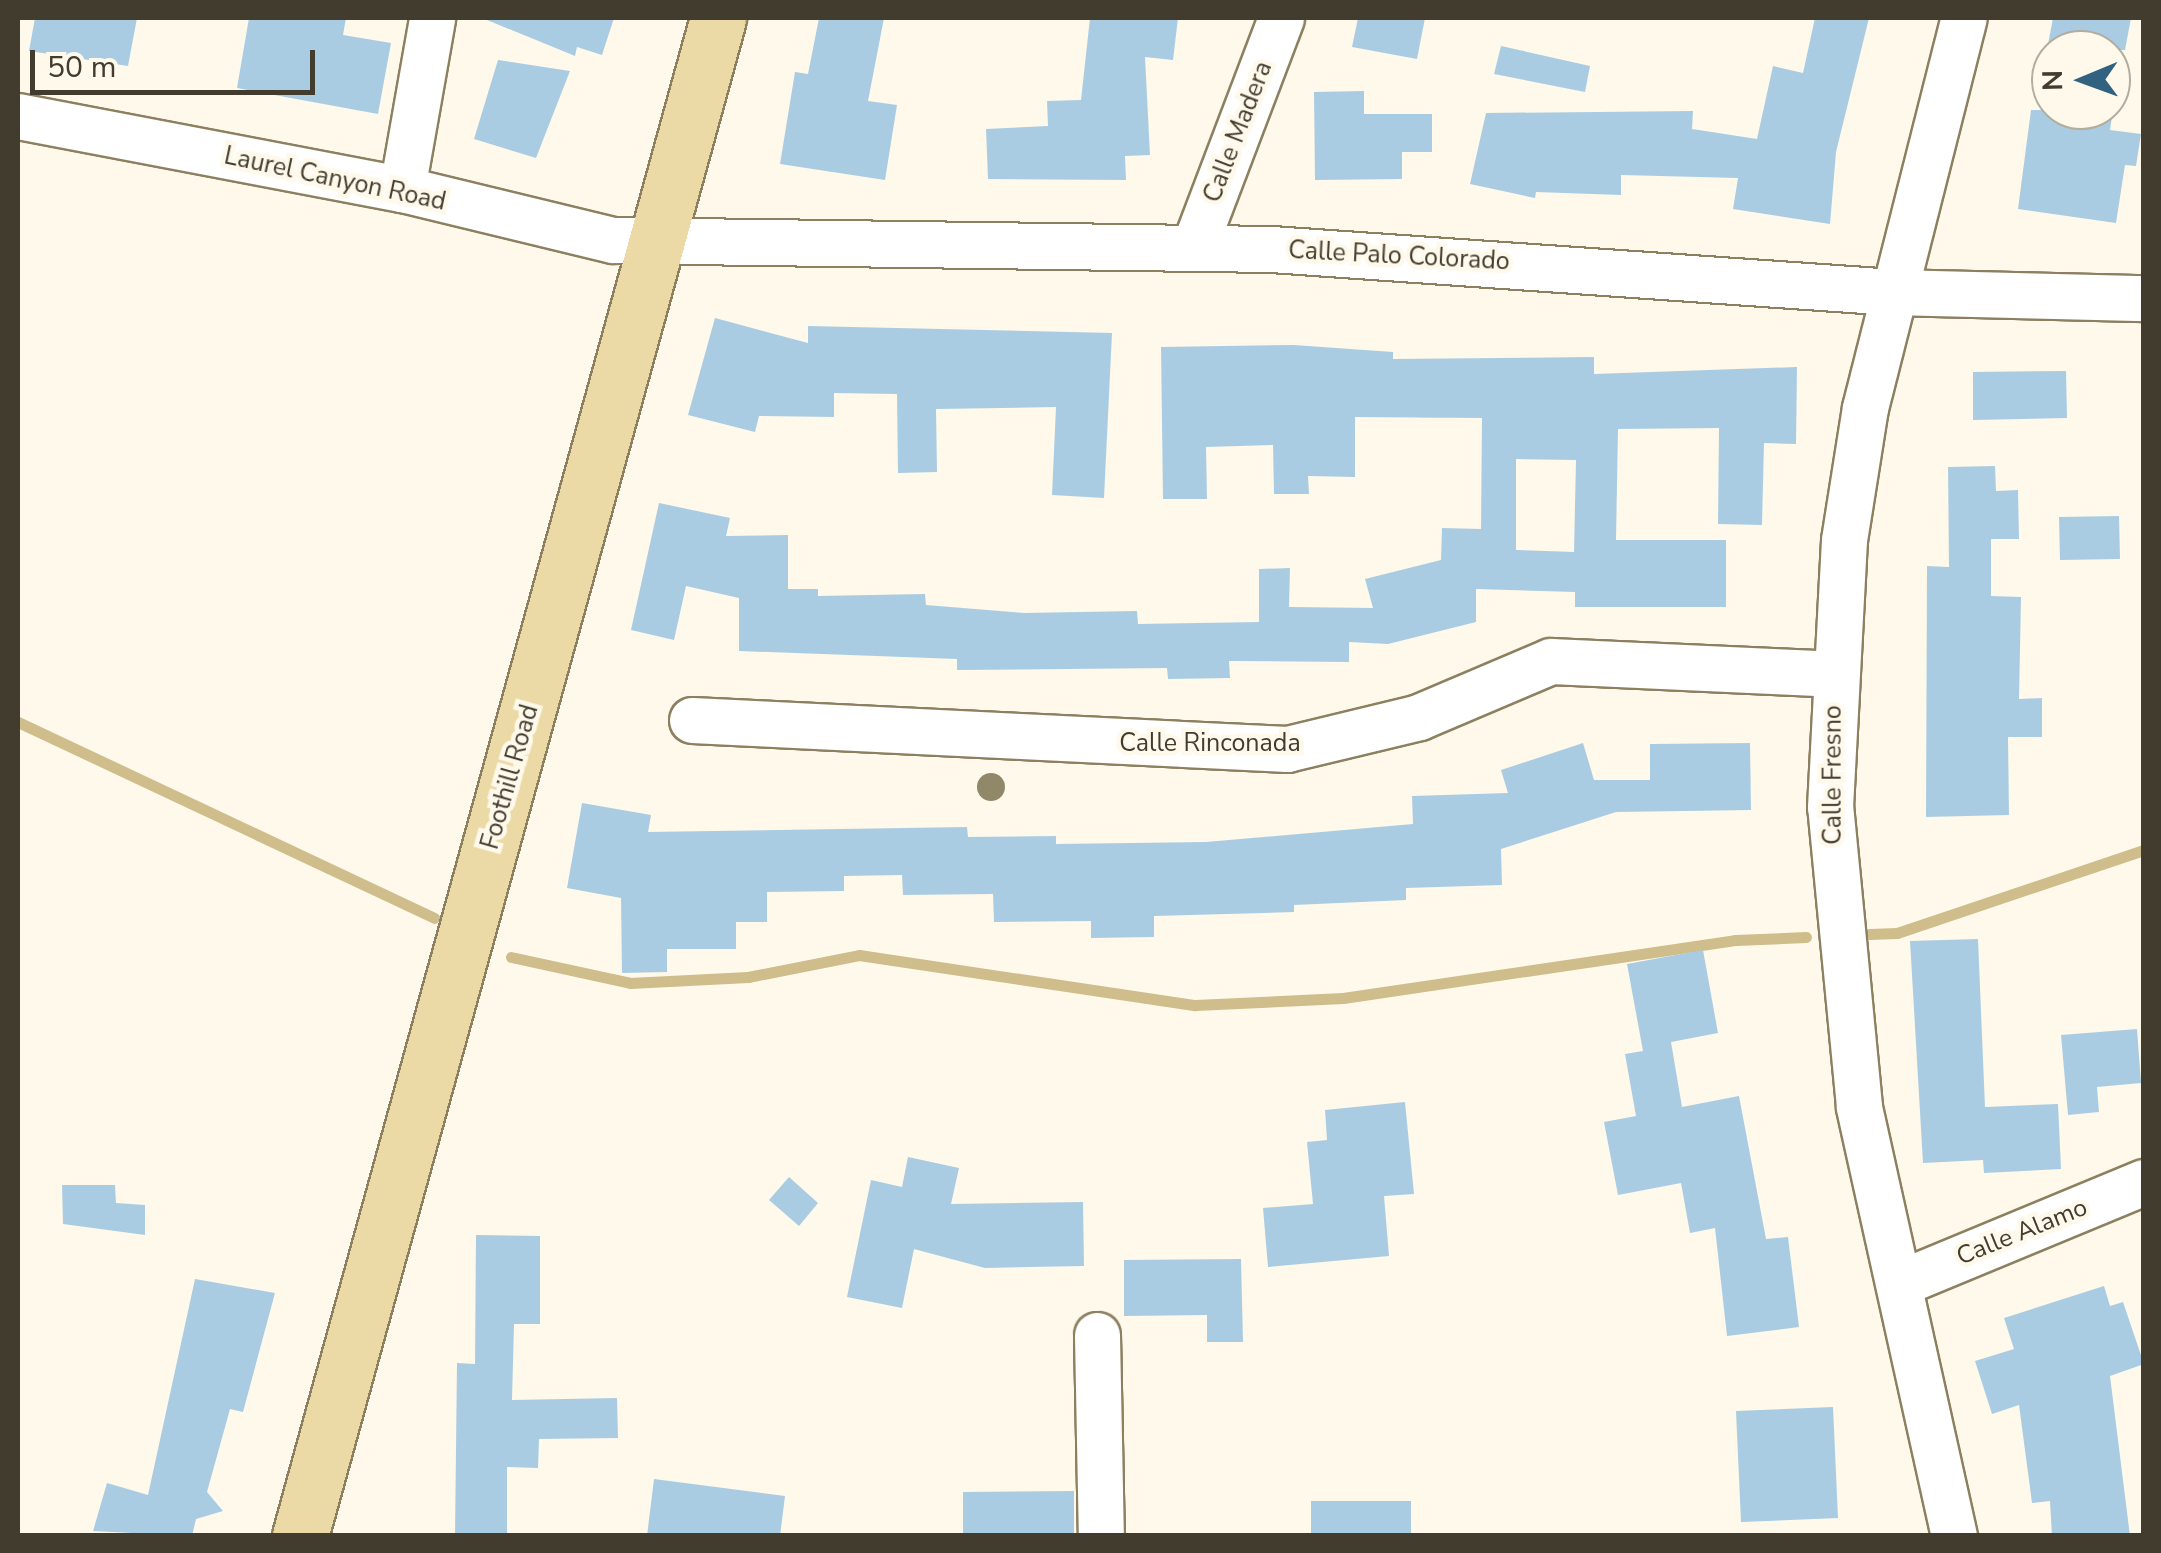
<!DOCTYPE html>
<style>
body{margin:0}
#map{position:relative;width:2161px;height:1553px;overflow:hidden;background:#fef9eb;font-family:"Nunito Sans",sans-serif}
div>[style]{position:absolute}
.stream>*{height:11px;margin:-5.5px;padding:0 5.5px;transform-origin:5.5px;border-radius:5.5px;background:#cfbd8b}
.building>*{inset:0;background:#aacce2}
.roads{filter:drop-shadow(2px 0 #8c8060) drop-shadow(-2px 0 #8c8060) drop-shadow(0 2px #8c8060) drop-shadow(0 -2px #8c8060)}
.minor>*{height:45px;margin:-22.5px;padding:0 22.5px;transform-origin:22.5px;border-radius:22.5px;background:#fff}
.major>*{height:55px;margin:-27.5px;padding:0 27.5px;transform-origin:27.5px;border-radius:27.5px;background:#ecdaa6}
.trees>*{width:28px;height:28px;margin:-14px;border-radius:50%;background:#91886a}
span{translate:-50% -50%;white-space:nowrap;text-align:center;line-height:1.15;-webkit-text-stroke:9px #fef9eb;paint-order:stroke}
.street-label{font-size:25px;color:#413c2e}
.frame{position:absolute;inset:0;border:20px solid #413c2e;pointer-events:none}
.north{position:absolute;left:2031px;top:30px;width:100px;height:100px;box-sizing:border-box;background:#fef9eb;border:2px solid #b2ad9f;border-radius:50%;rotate:269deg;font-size:28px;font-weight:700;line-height:40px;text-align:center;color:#413c2e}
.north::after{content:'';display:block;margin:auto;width:35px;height:45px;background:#316280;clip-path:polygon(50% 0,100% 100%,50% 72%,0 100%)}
.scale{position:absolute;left:30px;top:50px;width:285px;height:45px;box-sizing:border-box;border:5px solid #413c2e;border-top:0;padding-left:12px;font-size:30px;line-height:35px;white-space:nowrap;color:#413c2e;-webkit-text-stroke:8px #fef9eb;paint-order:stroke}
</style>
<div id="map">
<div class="stream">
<div style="left:18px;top:722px;width:460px;rotate:25.2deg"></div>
<div style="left:1869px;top:934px;width:28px;rotate:-2deg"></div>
<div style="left:1897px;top:933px;width:261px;rotate:-18.6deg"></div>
<div style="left:511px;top:957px;width:122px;rotate:12.3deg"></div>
<div style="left:630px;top:983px;width:118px;rotate:-2.9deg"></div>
<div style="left:748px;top:977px;width:113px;rotate:-11.2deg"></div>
<div style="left:859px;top:955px;width:340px;rotate:8.5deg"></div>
<div style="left:1195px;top:1005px;width:148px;rotate:-2.7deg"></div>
<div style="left:1343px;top:998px;width:396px;rotate:-8.4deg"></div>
<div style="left:1735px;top:940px;width:71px;rotate:-2.4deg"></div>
</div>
<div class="building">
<div style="clip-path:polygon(35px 18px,137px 18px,128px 66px,29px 51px)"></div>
<div style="clip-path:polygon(249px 18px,346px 18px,343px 35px,391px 43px,378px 114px,237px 88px)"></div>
<div style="clip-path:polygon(482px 18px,614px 18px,602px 55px,577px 47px,575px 56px)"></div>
<div style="clip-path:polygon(819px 18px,884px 18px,868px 101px,897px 105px,885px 180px,780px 164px,795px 72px,808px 74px)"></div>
<div style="clip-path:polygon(1090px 18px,1178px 18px,1173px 60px,1145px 57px,1150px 155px,1125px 156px,1126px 180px,988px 179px,986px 129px,1048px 126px,1047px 101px,1081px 100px)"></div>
<div style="clip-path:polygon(1358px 18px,1425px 18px,1417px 59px,1352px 47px)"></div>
<div style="clip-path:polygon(1815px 18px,1869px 18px,1836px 152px,1830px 224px,1733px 209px,1738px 178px,1621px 175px,1621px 195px,1536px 192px,1535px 198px,1470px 184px,1486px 113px,1693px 111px,1692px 129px,1757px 139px,1773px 66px,1803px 73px)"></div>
<div style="clip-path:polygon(2053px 18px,2131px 18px,2125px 50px,2047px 50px)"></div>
<div style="clip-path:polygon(1501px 46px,1590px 66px,1585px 92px,1494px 74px)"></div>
<div style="clip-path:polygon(498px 60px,570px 71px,536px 158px,474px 139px)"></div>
<div style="clip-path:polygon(1364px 91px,1364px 114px,1432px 114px,1432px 152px,1402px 152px,1402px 179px,1315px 180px,1314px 92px)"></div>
<div style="clip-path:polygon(2031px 110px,2113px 110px,2110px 130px,2141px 134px,2136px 166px,2125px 165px,2116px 223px,2018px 209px)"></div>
<div style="clip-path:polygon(715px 318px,808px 343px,808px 326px,1112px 333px,1104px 498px,1052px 495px,1056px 407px,936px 409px,937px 472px,898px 473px,897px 394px,834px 393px,834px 417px,759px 416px,755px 432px,688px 415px)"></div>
<div style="clip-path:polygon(evenodd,1294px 345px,1393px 352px,1393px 359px,1594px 357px,1594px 374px,1797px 367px,1796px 444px,1764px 443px,1762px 525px,1718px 524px,1719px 428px,1618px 429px,1616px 540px,1726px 540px,1726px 607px,1575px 607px,1575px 592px,1476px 589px,1476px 622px,1388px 644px,1349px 642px,1349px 662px,1229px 661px,1230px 678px,1168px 679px,1167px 668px,957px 670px,957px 659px,739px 651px,739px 598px,686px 586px,674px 640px,631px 630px,659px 503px,730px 518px,726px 536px,788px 535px,788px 589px,818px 589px,818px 596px,925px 594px,926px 605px,1024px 613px,1137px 611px,1138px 624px,1259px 622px,1259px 569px,1290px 568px,1289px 607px,1373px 608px,1365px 579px,1441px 560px,1442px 528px,1481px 529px,1482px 418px,1355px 417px,1355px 477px,1308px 476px,1309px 494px,1274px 494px,1273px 445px,1206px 447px,1207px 499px,1163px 499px,1161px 347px,1294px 345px,1516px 459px,1576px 460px,1574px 552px,1516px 550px,1516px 459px)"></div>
<div style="clip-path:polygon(2066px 371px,2067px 418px,1973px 420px,1973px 372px)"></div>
<div style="clip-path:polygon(1995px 466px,1996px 491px,2018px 490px,2019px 539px,1991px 539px,1991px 596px,2021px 597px,2019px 699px,2042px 698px,2042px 737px,2008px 737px,2009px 815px,1926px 817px,1927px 566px,1949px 567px,1948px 467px)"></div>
<div style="clip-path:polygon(2119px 516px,2120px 559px,2060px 560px,2059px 517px)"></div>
<div style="clip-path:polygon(1583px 743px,1594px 780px,1650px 780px,1650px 744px,1750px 743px,1751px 810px,1616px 812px,1501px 849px,1502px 885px,1406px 888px,1406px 900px,1294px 905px,1294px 912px,1154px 916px,1154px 937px,1091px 938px,1091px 921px,994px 922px,993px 894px,903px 895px,902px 875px,844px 876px,844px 891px,767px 892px,767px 922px,736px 922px,736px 949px,667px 949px,667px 972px,622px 973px,621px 898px,567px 888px,582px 803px,651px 815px,648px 832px,967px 827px,968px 837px,1056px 836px,1056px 844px,1206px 842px,1413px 824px,1412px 796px,1508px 793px,1501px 770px)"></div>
<div style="clip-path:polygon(1978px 939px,1985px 1107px,2058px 1104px,2061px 1169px,1984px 1173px,1983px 1160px,1923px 1163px,1910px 941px)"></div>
<div style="clip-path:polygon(1703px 950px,1718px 1033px,1671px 1042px,1682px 1107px,1739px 1096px,1766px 1239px,1788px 1237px,1799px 1327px,1727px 1336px,1715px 1228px,1690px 1233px,1681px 1183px,1618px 1195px,1604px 1122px,1636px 1116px,1625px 1054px,1643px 1051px,1627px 964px)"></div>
<div style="clip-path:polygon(2137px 1029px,2141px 1083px,2097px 1087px,2099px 1112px,2068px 1115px,2061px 1035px)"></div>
<div style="clip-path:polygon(1405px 1102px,1414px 1194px,1384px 1196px,1389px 1256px,1268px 1267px,1263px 1208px,1313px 1204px,1307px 1142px,1327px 1140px,1325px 1110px)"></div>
<div style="clip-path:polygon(908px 1157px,959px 1168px,951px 1204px,1083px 1202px,1084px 1266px,985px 1268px,914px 1249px,902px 1308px,847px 1297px,871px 1180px,902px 1187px)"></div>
<div style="clip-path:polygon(789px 1177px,818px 1203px,799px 1226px,769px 1200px)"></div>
<div style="clip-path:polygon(62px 1185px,115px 1185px,116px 1203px,145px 1205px,145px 1235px,63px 1224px)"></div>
<div style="clip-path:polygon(476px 1235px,540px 1236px,540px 1324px,514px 1324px,512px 1400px,617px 1398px,618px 1438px,539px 1439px,538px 1468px,507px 1467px,507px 1536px,455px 1536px,457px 1363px,475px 1364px)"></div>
<div style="clip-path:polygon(1241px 1259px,1243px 1342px,1207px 1342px,1207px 1315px,1124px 1316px,1124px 1260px)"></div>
<div style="clip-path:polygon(195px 1279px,275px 1293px,243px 1412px,230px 1409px,207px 1492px,223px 1511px,196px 1519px,192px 1536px,93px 1531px,107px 1483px,148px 1495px)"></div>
<div style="clip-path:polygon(2104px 1286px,2110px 1306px,2123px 1302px,2144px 1364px,2110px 1376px,2130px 1536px,2052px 1536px,2050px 1501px,2032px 1503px,2019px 1405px,1992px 1414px,1975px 1361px,2014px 1349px,2004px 1318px)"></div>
<div style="clip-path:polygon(1833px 1407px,1838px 1518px,1741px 1522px,1736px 1411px)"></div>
<div style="clip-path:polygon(654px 1479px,785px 1496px,780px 1536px,647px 1536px)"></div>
<div style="clip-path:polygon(1074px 1491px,1074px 1536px,963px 1536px,963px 1492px)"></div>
<div style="clip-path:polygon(1311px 1501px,1411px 1501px,1411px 1536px,1311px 1536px)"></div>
</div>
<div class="roads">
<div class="minor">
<div style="left:18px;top:116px;width:391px;rotate:10.8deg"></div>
<div style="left:402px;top:189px;width:217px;rotate:13.6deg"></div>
<div style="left:613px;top:240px;width:658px;rotate:0.78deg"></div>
<div style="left:1271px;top:249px;width:624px;rotate:3.95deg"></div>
<div style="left:1894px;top:292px;width:250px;rotate:1.4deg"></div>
<div style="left:402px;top:189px;width:174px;rotate:-80deg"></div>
<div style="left:1194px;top:247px;width:245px;rotate:-69.2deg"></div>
<div style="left:692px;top:720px;width:596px;rotate:2.79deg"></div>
<div style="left:1287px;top:749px;width:136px;rotate:-13.6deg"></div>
<div style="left:1419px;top:717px;width:143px;rotate:-23deg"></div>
<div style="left:1551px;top:661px;width:282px;rotate:2.6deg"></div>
<div style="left:1900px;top:1283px;width:264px;rotate:-22.5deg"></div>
<div style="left:1097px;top:1335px;width:201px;rotate:88.9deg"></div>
<div style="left:1954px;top:1536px;width:440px;rotate:-102.5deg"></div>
<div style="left:1859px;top:1106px;width:300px;rotate:-95.5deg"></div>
<div style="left:1830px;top:807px;width:267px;rotate:-87deg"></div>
<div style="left:1844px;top:540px;width:134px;rotate:-81deg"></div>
<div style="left:1865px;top:408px;width:402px;rotate:-75.8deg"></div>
</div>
<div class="major">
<div style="left:300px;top:1536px;width:1574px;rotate:-74.6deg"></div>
</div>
</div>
<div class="trees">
<div style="left:991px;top:787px"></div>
</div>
<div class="street-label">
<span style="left:1238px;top:132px;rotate:-69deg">Calle Madera</span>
<span style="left:335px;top:179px;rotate:12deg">Laurel Canyon Road</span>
<span style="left:1399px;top:256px;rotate:3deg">Calle Palo Colorado</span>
<span style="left:1210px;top:743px">Calle Rinconada</span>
<span style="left:1833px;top:775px;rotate:-90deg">Calle Fresno</span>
<span style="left:510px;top:777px;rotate:-74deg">Foothill Road</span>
<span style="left:2022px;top:1232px;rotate:-22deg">Calle Alamo</span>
</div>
<div class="frame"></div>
<div class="north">N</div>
<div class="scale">50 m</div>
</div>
